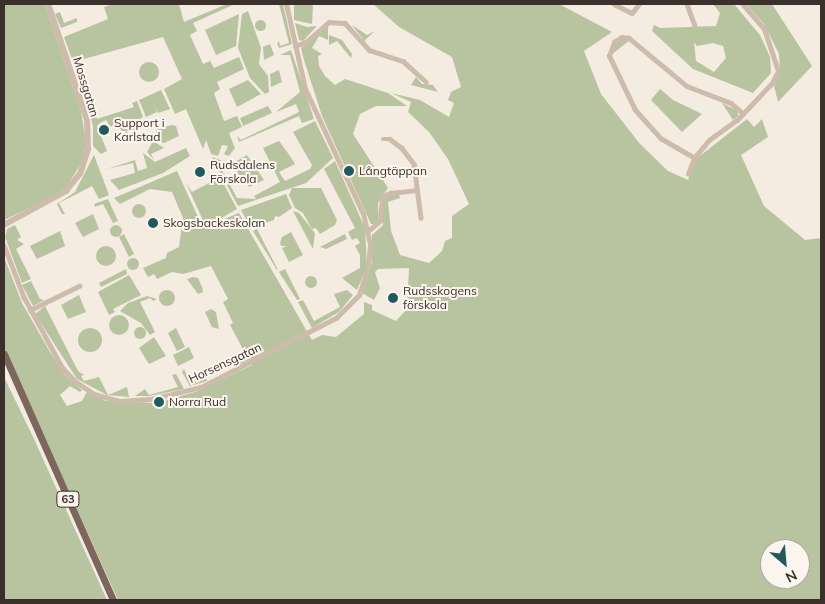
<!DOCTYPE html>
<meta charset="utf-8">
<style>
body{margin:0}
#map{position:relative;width:825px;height:604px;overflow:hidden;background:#f4ebe1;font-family:Mulish,sans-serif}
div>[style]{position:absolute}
.green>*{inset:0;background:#b8c4a0}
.round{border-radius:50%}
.minor>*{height:4.5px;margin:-2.25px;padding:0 2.25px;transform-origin:2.25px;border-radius:2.25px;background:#cdbbac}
.tertiary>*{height:5.5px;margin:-2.75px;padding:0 2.75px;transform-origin:2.75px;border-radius:2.75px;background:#cdbbac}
.primary>*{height:7px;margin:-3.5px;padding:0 3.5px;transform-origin:3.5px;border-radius:3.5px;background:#7d675c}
.dots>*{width:14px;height:14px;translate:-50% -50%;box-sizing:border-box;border:2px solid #fbf5ee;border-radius:50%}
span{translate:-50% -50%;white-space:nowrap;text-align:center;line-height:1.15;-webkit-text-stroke:4px #fbf5ee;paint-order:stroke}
.shield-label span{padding:1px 4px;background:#fbf5ee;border:1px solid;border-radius:4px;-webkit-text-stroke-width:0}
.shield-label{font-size:11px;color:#3b302b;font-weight:700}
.street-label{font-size:12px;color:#3b302b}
.poi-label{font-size:12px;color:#3b302b}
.left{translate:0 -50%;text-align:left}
.frame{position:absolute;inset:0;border:5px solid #3b302b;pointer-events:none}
.north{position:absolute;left:760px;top:539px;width:50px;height:50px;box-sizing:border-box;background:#fbf5ee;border:1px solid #aea6a0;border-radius:50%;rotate:153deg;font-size:14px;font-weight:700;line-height:20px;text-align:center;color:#3b302b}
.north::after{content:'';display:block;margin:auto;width:18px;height:22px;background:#1f5a5e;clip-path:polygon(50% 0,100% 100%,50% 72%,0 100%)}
</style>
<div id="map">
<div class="green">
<div style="clip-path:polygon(4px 4px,45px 4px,81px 111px,86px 143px,82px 162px,67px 186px,53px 197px,4px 220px)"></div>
<div style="clip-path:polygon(113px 4px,179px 4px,184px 22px,227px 4px,235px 4px,193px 23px,197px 31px,190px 35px,203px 64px,210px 61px,214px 68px,239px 57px,244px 69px,217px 82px,220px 89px,214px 93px,224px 121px,237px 116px,242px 127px,229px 133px,235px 148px,229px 156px,224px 154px,228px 146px,222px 145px,218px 156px,211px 154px,206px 140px,203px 149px,186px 109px,175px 114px,164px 89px,182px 79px,163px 37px,73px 62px,64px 37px,108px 19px,104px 7px)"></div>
<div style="clip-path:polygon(279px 4px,283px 4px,292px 44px,279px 48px,277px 44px,279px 41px,280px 46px,289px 43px)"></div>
<div style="clip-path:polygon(294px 4px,313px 4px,312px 24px,294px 20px)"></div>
<div style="clip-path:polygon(evenodd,373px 4px,559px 4px,612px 32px,584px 51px,601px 94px,640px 144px,668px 171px,688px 180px,696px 159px,747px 119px,754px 127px,762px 119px,768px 137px,741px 155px,764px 206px,805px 240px,821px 238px,821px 600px,118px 600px,4px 348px,4px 257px,22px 303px,50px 352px,65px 375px,82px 390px,80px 392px,70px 386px,60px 395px,67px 406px,82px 401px,87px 392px,106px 401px,157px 403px,198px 391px,252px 365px,251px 359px,239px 365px,238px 362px,246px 355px,230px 325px,233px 323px,223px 302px,228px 299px,211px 266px,183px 274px,172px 272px,157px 279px,154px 274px,148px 277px,143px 268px,166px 258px,167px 253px,179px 247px,183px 218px,172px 192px,150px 189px,120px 204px,114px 198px,177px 171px,203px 228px,239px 213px,312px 340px,322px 335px,336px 337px,364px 314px,364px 302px,372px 305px,372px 310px,396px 321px,407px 309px,409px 268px,378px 269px,375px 272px,380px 288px,374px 300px,362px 293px,372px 262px,372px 235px,383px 225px,381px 205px,385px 197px,399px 193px,400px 198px,388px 202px,391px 231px,400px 255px,429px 263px,442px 251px,445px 241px,452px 238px,452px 216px,469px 204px,448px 159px,429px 132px,408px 112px,411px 102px,391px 93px,420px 100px,449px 117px,454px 103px,448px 100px,451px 92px,461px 87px,452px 57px,399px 27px,373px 4px,770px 549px,800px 549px,800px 579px,770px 579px,770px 549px)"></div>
<div style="clip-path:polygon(evenodd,713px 4px,734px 4px,760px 35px,770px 57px,771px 73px,753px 93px,693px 69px,652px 31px,654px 25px,660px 28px,716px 26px,720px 13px,713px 4px,694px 42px,697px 46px,713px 43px,723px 46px,726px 58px,714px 72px,696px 61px,694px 42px)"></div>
<div style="clip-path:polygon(746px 4px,772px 4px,812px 66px,778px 102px,774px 86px,780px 73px,779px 54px,764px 24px)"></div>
<div style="clip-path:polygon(248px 11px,261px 48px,259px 64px,268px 76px,269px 92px,265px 94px,250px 78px,238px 48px,242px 14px)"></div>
<div style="clip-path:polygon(60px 12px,64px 23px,77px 18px,77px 22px,61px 28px,55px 14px)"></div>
<div style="clip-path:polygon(239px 14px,236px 46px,216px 55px,205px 30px)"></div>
<div class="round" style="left:254.5px;top:19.5px;width:11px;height:11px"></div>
<div style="clip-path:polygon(295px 23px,307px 27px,317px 26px,303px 41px,299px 40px)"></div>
<div style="clip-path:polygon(352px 25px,367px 35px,375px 31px,365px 40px,366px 43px)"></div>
<div style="clip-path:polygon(328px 26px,328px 40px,319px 36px,312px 48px,322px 54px,318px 56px,319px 66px,325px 76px,335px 85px,345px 79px,388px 93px,407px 106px,376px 106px,360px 114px,353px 134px,388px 188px,378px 203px,379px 224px,371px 224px,322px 116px,304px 60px,301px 48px)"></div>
<div style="clip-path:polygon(329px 35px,342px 40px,352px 54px,351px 58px,337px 41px,329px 45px)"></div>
<div style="clip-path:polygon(622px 39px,630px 40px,611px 55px,613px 47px)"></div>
<div style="clip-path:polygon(270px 44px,274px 55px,264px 60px,263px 47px)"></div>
<div style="clip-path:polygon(291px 50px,314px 119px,302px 123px,299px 116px,239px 142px,237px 136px,241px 140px,299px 112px,296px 104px,276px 112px,300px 92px,290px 55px,280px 55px)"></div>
<div class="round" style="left:139px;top:62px;width:20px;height:20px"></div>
<div style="clip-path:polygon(279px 70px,282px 82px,271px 87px,270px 74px)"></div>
<div style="clip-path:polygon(416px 77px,422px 84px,433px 85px,438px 92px,411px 85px)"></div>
<div style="clip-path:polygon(248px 80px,261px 94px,237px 107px,229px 89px)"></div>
<div style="clip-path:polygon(660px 89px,673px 100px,702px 114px,682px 132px,651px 100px)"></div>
<div style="clip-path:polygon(161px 90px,170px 109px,158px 113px,154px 103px,157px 112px,146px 117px,139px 100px)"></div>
<div style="clip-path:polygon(90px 95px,97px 119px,134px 107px,132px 103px,137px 101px,143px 117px,139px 120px,138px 129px,122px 134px,121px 129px,110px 126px,106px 120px,100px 123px,97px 126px,107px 151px,101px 154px,93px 146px,93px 126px,85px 97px)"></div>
<div style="clip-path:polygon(722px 103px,738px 111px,738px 116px,733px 120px)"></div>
<div style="clip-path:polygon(268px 106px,272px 113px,243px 126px,240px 118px)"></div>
<div style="clip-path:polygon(315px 121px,333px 158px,306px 183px,238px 206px,212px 157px,228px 163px,221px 168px,237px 198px,256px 199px,254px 196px,280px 182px,263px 148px,279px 141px,290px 156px,295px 164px,279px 172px,285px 181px,310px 169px,312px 165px,293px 132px)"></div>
<div style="clip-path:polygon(171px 125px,176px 126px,179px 136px,164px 143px,157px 141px,156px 130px)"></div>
<div style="clip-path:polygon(153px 141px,164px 148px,151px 154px,154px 160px,147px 152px)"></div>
<div style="clip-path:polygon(186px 148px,190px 156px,163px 173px,119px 190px,110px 180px,135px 173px,133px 163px,107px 169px,135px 160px,138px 171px,147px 168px,143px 153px,155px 162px)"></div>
<div style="clip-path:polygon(94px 155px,109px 195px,99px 199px,92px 186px,59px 203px,65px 214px,62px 214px,57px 204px,75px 192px)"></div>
<div style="clip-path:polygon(247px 155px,264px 180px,249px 187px,245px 181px,242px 182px,233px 163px)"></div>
<div style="clip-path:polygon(335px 161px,365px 228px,367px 267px,357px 290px,342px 278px,360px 268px,360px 255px,355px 246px,360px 243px,357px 238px,352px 240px,348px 232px,355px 228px,324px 169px)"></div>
<div style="clip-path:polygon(218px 173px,237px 209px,206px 227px,186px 183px,192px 192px,211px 182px)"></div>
<div style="clip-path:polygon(292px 188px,321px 188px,337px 220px,335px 225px,320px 234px,316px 228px,312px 229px,303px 213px,295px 208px,289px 195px)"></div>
<div style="clip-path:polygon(286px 194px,292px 208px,279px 217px,275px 216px,274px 220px,251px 228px,241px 210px)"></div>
<div style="clip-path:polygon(108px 199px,118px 221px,113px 223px,103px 204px,95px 207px,94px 204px)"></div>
<div class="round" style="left:132px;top:204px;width:14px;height:14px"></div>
<div style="clip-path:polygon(293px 211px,299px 213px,315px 233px,313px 249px)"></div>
<div style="clip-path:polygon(93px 214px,99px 229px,83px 237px,75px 223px)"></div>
<div class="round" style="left:110px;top:225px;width:12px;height:12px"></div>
<div style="clip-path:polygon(15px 225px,21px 237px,17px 240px,24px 244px,16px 249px,31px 279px,22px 283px,5px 237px,7px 229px)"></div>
<div style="clip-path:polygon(257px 229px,277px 268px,278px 269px,277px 270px,253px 231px)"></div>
<div style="clip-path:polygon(60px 231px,65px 246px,37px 259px,30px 246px)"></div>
<div style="clip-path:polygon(291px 232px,303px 255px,289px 262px,282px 248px,287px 246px,281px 246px,280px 243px,282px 237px)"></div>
<div style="clip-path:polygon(124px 234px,134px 254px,129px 257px,119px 237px)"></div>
<div style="clip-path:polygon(345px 234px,347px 239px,326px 249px,320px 247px)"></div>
<div class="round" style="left:96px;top:246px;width:20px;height:20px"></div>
<div class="round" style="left:127px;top:258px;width:12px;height:12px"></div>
<div style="clip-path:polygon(126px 269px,127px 274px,101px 287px,99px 283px)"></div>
<div style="clip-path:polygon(285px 269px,300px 299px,297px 300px,279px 272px)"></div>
<div style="clip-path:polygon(129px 275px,141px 295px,113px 309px,115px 312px,109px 315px,98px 292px)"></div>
<div class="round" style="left:305px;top:276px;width:12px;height:12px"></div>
<div style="clip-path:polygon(193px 277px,198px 278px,202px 287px,203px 292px,198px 294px,187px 279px)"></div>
<div style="clip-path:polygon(31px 281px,40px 299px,44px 300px,33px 306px,22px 285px)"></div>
<div class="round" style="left:159px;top:290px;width:16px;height:16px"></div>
<div style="clip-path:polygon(347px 290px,353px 295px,339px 312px,312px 328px,298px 302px,303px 300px,314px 321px,340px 307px,334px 294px)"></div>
<div style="clip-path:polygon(79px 295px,86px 312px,68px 319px,61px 305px)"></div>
<div style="clip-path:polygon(147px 296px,157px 299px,153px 301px,150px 298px,140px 302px,155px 332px,150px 335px,141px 323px,120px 311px,128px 303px)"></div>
<div style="clip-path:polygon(45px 306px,78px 371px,84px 375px,81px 376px,84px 381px,99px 377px,108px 395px,127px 387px,129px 397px,107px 395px,77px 379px,35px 314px)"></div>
<div style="clip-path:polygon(211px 309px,216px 312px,219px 329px,212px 327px,205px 312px)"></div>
<div class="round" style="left:109px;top:315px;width:20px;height:20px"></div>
<div class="round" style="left:134px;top:327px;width:12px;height:12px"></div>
<div style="clip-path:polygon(176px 328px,185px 347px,177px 351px,168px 333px)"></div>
<div class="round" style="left:78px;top:328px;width:24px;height:24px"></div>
<div style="clip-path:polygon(154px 337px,166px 356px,149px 364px,139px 348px)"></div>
<div style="clip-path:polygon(189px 347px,194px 358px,178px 366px,173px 355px)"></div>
<div style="clip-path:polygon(184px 369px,191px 383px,206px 377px,207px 381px,190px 386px,182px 372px)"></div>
<div style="clip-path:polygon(176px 374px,184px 389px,150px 396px,135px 396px,145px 389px,149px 395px,178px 387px,172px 375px)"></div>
<div style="clip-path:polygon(4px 377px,34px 439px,107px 600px,4px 600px)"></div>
</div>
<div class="minor">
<div style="left:614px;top:4px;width:20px;rotate:27deg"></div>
<div style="left:632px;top:13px;width:11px;rotate:-52deg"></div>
<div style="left:687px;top:4px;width:23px;rotate:70deg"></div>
<div style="left:295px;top:46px;width:12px;rotate:-20deg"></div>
<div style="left:306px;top:42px;width:30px;rotate:-41deg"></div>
<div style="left:329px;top:22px;width:16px;rotate:4deg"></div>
<div style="left:345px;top:23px;width:36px;rotate:48deg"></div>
<div style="left:369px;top:50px;width:36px;rotate:18deg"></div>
<div style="left:403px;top:61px;width:31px;rotate:42deg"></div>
<div style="left:383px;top:139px;width:7px"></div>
<div style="left:390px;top:139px;width:15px;rotate:37deg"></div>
<div style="left:402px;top:148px;width:20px;rotate:53deg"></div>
<div style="left:414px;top:164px;width:54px;rotate:82.6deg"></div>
<div style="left:694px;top:158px;width:38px;rotate:-150deg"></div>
<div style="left:661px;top:139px;width:39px;rotate:-132deg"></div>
<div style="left:635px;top:110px;width:60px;rotate:-115.7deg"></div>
<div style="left:609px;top:56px;width:15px;rotate:-70deg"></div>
<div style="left:614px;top:42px;width:9px;rotate:-32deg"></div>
<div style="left:622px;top:37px;width:7px;rotate:8deg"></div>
<div style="left:629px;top:38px;width:75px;rotate:39.6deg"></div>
<div style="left:687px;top:86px;width:47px;rotate:21.1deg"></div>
<div style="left:731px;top:103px;width:16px;rotate:40deg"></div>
<div style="left:688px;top:174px;width:17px;rotate:-69deg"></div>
<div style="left:694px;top:158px;width:23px;rotate:-50deg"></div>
<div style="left:709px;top:140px;width:34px;rotate:-36deg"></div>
<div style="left:737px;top:120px;width:51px;rotate:-46.6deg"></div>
<div style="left:772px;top:83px;width:13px;rotate:-63deg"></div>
<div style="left:778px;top:71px;width:44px;rotate:-108.4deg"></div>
<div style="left:764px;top:29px;width:33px;rotate:-131deg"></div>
<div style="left:368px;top:231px;width:16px;rotate:-40deg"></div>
<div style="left:380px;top:221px;width:24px;rotate:-85deg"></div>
<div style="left:382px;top:197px;width:9px;rotate:-27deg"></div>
<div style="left:390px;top:193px;width:27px;rotate:-6deg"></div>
<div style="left:4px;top:245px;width:56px;rotate:69deg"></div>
<div style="left:24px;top:297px;width:80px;rotate:61.5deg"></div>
<div style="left:62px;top:367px;width:19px;rotate:47deg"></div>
<div style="left:75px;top:381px;width:23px;rotate:34deg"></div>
<div style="left:94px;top:394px;width:28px;rotate:15deg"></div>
<div style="left:121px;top:401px;width:31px;rotate:-4deg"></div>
<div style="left:152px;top:399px;width:50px;rotate:-13.8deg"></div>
<div style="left:201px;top:387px;width:152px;rotate:-27.1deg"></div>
<div style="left:336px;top:318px;width:33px;rotate:-45deg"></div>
<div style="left:359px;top:295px;width:28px;rotate:-72deg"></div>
<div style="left:368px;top:268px;width:24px;rotate:-85deg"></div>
<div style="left:370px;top:244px;width:31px;rotate:-103deg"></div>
<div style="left:363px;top:214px;width:138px;rotate:-114.9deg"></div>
<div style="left:305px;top:89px;width:87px;rotate:-102.6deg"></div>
<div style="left:30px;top:310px;width:55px;rotate:-26.1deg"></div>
</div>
<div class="tertiary">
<div style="left:4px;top:225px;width:71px;rotate:-28.7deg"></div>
<div style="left:66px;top:191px;width:22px;rotate:-51deg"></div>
<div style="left:80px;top:174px;width:26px;rotate:-72deg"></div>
<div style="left:88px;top:149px;width:29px;rotate:-92deg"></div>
<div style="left:87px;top:120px;width:122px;rotate:-108.6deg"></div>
</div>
<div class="primary">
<div style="left:4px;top:354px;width:269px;rotate:66.1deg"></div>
</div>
<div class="dots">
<div style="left:104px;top:130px;background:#1f5a5e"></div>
<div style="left:349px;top:171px;background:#1f5a5e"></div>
<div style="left:200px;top:172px;background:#1f5a5e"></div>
<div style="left:153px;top:223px;background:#1f5a5e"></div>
<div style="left:393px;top:298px;background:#1f5a5e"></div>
<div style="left:159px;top:402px;background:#1f5a5e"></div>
</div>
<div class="shield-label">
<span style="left:68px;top:499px">63</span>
</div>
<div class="street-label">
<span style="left:86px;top:87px;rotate:73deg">Mossgatan</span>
<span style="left:225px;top:363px;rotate:-25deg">Horsensgatan</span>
</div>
<div class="poi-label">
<span class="left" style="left:114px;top:130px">Support i<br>Karlstad</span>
<span class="left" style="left:210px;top:172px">Rudsdalens<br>Förskola</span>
<span class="left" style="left:359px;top:171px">Långtäppan</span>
<span class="left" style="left:163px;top:223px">Skogsbackeskolan</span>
<span class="left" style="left:403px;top:298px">Rudsskogens<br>förskola</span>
<span class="left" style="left:169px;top:402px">Norra Rud</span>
</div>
<div class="frame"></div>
<div class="north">N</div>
</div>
